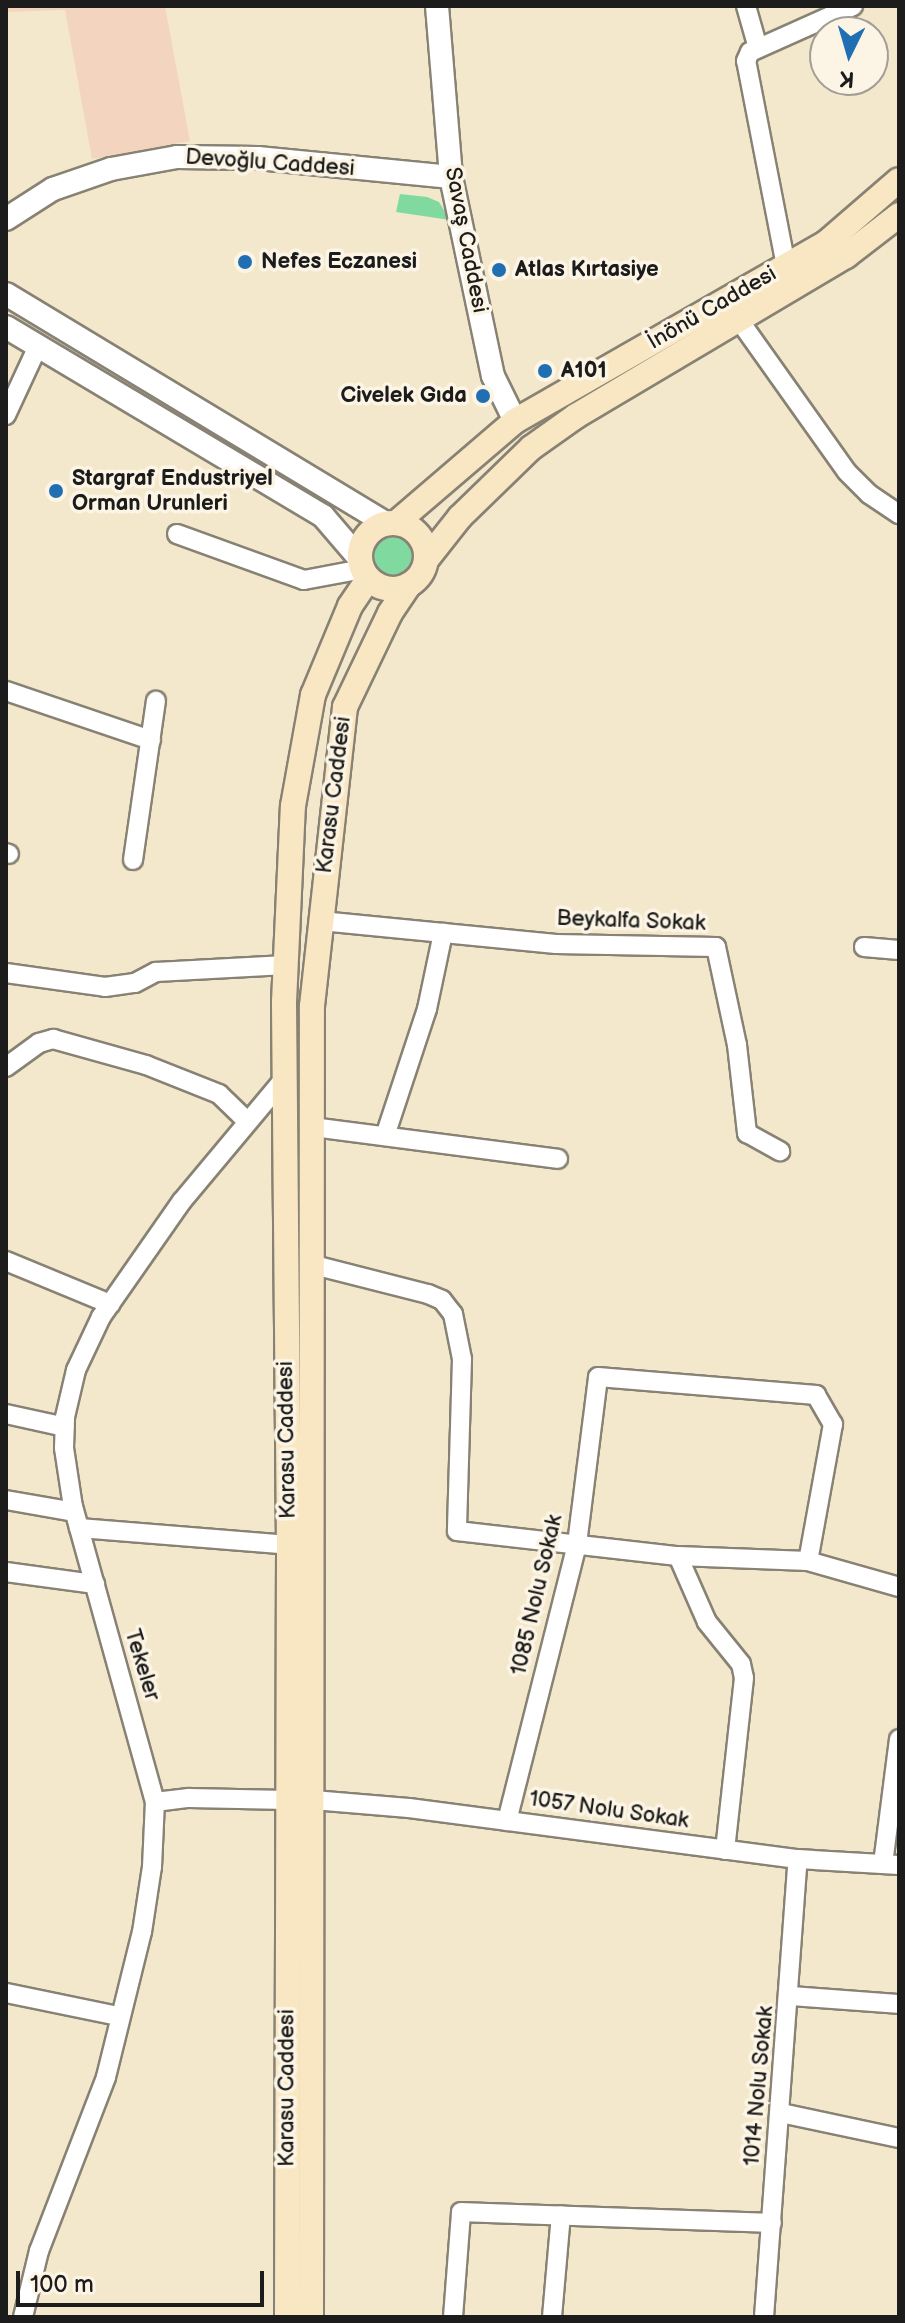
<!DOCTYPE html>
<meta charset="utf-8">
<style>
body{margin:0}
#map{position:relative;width:905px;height:2323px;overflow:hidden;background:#f4e8cc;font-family:"Balsamiq Sans",sans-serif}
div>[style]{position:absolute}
.built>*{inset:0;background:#f3d4bf}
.green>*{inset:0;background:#80daa0}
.round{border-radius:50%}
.roads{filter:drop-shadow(2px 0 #888274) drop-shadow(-2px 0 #888274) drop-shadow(0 2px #888274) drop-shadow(0 -2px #888274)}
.minor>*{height:18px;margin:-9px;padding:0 9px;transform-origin:9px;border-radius:9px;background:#fff}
.tertiary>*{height:22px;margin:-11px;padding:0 11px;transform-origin:11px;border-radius:11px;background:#fff}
.secondary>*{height:24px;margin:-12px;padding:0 12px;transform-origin:12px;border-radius:12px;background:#f9e7c3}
.secondary>.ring{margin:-12px;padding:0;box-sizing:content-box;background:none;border:24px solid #f9e7c3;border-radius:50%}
.dots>*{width:22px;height:22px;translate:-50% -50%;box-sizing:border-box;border:4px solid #fcf5e5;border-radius:50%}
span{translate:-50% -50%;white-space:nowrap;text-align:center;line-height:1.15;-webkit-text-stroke:7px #fcf5e5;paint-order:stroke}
.street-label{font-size:22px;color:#1c1c1c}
.poi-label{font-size:22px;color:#1c1c1c;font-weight:700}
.left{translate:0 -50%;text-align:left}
.right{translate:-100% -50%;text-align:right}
.frame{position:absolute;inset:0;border:8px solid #1c1c1c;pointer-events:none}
.north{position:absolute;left:809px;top:16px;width:80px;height:80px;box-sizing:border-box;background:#fcf5e5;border:2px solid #a29e95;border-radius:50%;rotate:185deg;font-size:22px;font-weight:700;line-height:32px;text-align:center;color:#1c1c1c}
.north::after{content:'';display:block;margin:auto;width:28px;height:36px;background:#1f6fb2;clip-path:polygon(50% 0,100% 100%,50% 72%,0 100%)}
.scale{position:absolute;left:16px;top:2271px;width:248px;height:36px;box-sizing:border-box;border:4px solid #1c1c1c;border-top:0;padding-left:10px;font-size:24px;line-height:28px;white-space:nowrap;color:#1c1c1c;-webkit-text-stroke:6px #fcf5e5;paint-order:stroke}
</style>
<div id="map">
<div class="built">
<div style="clip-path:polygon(6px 6px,165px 6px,190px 141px,92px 159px,65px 10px,6px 12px)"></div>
</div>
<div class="green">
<div style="clip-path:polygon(400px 194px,427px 197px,439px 202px,450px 220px,396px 212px)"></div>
<div class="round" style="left:371px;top:534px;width:42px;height:42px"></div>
</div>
<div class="roads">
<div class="minor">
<div style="left:746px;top:6px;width:44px;rotate:74.1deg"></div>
<div style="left:786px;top:266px;width:209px;rotate:-101deg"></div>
<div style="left:746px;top:61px;width:10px;rotate:-66deg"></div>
<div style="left:750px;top:52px;width:113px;rotate:-24.1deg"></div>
<div style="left:739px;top:320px;width:186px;rotate:54.6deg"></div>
<div style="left:847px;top:472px;width:31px;rotate:45deg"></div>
<div style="left:869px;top:494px;width:36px;rotate:34deg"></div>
<div style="left:6px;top:415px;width:76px;rotate:-65.1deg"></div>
<div style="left:177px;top:534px;width:135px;rotate:19.9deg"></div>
<div style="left:304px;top:580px;width:59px;rotate:-10.7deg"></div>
<div style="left:6px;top:691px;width:153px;rotate:18.7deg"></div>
<div style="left:6px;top:853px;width:3px;rotate:18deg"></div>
<div style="left:133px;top:860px;width:161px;rotate:-81.8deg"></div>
<div style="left:321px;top:921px;width:236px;rotate:5.6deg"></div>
<div style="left:556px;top:944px;width:160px;rotate:1.1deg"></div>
<div style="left:716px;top:947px;width:100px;rotate:77.9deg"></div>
<div style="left:737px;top:1045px;width:89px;rotate:83.5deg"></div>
<div style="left:747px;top:1133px;width:38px;rotate:29deg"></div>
<div style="left:864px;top:947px;width:35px;rotate:5deg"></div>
<div style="left:6px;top:973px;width:100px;rotate:8deg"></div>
<div style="left:105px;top:987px;width:30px;rotate:-8deg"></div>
<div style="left:135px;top:983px;width:24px;rotate:-28deg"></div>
<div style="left:156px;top:972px;width:130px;rotate:-3.1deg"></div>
<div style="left:6px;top:1067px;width:41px;rotate:-36deg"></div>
<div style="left:39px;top:1043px;width:15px;rotate:-16deg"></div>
<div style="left:53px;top:1039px;width:97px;rotate:15.6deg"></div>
<div style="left:146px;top:1065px;width:79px;rotate:21.7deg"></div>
<div style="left:219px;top:1094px;width:37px;rotate:44deg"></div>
<div style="left:313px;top:1127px;width:247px;rotate:7.4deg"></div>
<div style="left:385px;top:1136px;width:134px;rotate:-71.7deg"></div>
<div style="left:427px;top:1009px;width:78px;rotate:-78.1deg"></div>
<div style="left:6px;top:1261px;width:113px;rotate:22.5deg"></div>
<div style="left:314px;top:1265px;width:118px;rotate:14.3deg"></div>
<div style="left:428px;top:1294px;width:15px;rotate:23deg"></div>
<div style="left:442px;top:1300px;width:18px;rotate:52deg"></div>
<div style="left:453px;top:1314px;width:46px;rotate:78.7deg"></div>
<div style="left:462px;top:1359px;width:172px;rotate:91.7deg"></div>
<div style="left:457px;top:1531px;width:222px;rotate:6.5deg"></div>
<div style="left:678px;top:1556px;width:130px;rotate:2.2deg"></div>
<div style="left:808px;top:1561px;width:95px;rotate:15.9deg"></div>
<div style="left:6px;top:1414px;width:60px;rotate:12.4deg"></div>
<div style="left:6px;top:1500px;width:69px;rotate:10deg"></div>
<div style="left:79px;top:1528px;width:211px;rotate:4.6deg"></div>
<div style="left:678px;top:1556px;width:72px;rotate:66.3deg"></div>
<div style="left:707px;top:1622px;width:54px;rotate:51deg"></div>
<div style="left:741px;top:1664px;width:14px;rotate:78deg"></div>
<div style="left:744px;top:1678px;width:173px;rotate:96.3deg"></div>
<div style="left:6px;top:1572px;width:90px;rotate:7.7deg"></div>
<div style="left:313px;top:1800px;width:96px;rotate:4.8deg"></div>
<div style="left:409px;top:1808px;width:392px;rotate:7.5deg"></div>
<div style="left:798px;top:1859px;width:101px;rotate:3.4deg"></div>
<div style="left:155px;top:1802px;width:34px;rotate:-7deg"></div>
<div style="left:189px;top:1798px;width:99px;rotate:1.2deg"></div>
<div style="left:507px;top:1821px;width:286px;rotate:-75.8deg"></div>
<div style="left:577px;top:1544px;width:168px;rotate:-82.8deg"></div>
<div style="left:598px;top:1377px;width:219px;rotate:4.7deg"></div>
<div style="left:816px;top:1395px;width:34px;rotate:60deg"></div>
<div style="left:833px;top:1424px;width:139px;rotate:100.3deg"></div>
<div style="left:883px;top:1864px;width:126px;rotate:-82.7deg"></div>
<div style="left:6px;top:1993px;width:114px;rotate:11.6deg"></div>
<div style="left:790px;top:1996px;width:109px;rotate:4.2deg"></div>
<div style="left:781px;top:2113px;width:121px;rotate:12deg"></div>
<div style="left:23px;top:2317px;width:68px;rotate:-76.4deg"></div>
<div style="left:39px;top:2251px;width:186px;rotate:-68.9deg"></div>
<div style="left:106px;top:2077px;width:149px;rotate:-76.1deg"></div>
<div style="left:142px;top:1932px;width:66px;rotate:-81.3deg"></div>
<div style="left:152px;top:1867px;width:65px;rotate:-87.4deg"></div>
<div style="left:155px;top:1802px;width:306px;rotate:-105.5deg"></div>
<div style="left:73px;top:1507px;width:60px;rotate:-98.7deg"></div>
<div style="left:64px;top:1448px;width:31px;rotate:-88deg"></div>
<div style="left:65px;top:1417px;width:48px;rotate:-76.8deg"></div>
<div style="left:76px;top:1370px;width:59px;rotate:-64.7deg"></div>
<div style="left:101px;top:1317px;width:141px;rotate:-55.1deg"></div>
<div style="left:182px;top:1201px;width:159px;rotate:-50.1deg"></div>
<div style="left:453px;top:2317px;width:105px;rotate:-85.6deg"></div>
<div style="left:461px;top:2212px;width:311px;rotate:2deg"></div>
<div style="left:552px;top:2317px;width:102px;rotate:-85deg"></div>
<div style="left:764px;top:2317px;width:459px;rotate:-85.8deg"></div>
</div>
<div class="tertiary">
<div style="left:437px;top:6px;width:172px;rotate:85.3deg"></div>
<div style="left:451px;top:177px;width:203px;rotate:78.1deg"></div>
<div style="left:493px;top:376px;width:50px;rotate:63.9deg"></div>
<div style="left:6px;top:219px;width:56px;rotate:-32.6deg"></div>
<div style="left:53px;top:189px;width:61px;rotate:-19deg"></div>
<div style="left:111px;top:169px;width:67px;rotate:-10.3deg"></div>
<div style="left:177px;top:157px;width:81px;rotate:0.7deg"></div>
<div style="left:258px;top:158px;width:194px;rotate:5.6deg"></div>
<div style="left:6px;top:294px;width:443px;rotate:31.1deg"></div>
<div style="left:6px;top:327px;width:369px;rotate:30.8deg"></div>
<div style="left:323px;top:516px;width:55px;rotate:49.4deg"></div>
</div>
<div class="secondary">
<div class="ring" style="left:360px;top:523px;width:42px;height:42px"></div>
<div style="left:396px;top:523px;width:157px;rotate:-40.6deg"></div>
<div style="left:515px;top:421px;width:358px;rotate:-29.8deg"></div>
<div style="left:826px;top:243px;width:96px;rotate:-40.8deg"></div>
<div style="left:426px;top:560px;width:55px;rotate:-51.7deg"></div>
<div style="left:460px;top:517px;width:99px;rotate:-44.2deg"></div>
<div style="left:531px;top:448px;width:55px;rotate:-35.4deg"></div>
<div style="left:576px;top:416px;width:314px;rotate:-30.7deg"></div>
<div style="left:846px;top:256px;width:67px;rotate:-37.7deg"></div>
<div style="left:287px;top:2317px;width:772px;rotate:-89.85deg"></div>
<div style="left:289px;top:1545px;width:543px;rotate:-90.53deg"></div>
<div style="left:284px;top:1002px;width:196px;rotate:-87.4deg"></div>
<div style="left:293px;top:806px;width:113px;rotate:-79.8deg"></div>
<div style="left:313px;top:695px;width:96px;rotate:-67.4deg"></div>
<div style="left:350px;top:606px;width:32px;rotate:-56deg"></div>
<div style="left:311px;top:2317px;width:1311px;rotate:-89.96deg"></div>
<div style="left:312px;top:1006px;width:301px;rotate:-83.7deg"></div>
<div style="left:345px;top:707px;width:104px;rotate:-64.4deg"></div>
<div style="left:390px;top:613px;width:34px;rotate:-56deg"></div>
</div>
</div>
<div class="dots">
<div style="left:245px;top:262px;background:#1f6fb2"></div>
<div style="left:499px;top:270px;background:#1f6fb2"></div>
<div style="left:545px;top:371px;background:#1f6fb2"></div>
<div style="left:483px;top:396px;background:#1f6fb2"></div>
<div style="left:56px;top:491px;background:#1f6fb2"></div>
</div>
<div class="street-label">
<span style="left:270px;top:163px;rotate:4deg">Devoğlu Caddesi</span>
<span style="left:466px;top:240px;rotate:79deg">Savaş Caddesi</span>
<span style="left:712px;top:308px;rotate:-30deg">İnönü Caddesi</span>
<span style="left:334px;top:795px;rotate:-83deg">Karasu Caddesi</span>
<span style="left:631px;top:921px;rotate:2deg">Beykalfa Sokak</span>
<span style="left:287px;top:1440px;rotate:-91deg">Karasu Caddesi</span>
<span style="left:537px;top:1595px;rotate:-77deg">1085 Nolu Sokak</span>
<span style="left:142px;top:1665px;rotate:73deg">Tekeler</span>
<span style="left:609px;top:1810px;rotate:8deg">1057 Nolu Sokak</span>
<span style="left:759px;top:2086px;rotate:-85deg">1014 Nolu Sokak</span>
<span style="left:287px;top:2088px;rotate:-90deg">Karasu Caddesi</span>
</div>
<div class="poi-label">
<span class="left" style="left:261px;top:262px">Nefes Eczanesi</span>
<span class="left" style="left:515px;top:270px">Atlas Kırtasiye</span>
<span class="left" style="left:561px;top:371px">A101</span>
<span class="right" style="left:467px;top:396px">Civelek Gıda</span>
<span class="left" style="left:72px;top:491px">Stargraf Endustriyel<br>Orman Urunleri</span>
</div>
<div class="frame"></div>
<div class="north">K</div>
<div class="scale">100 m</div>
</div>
